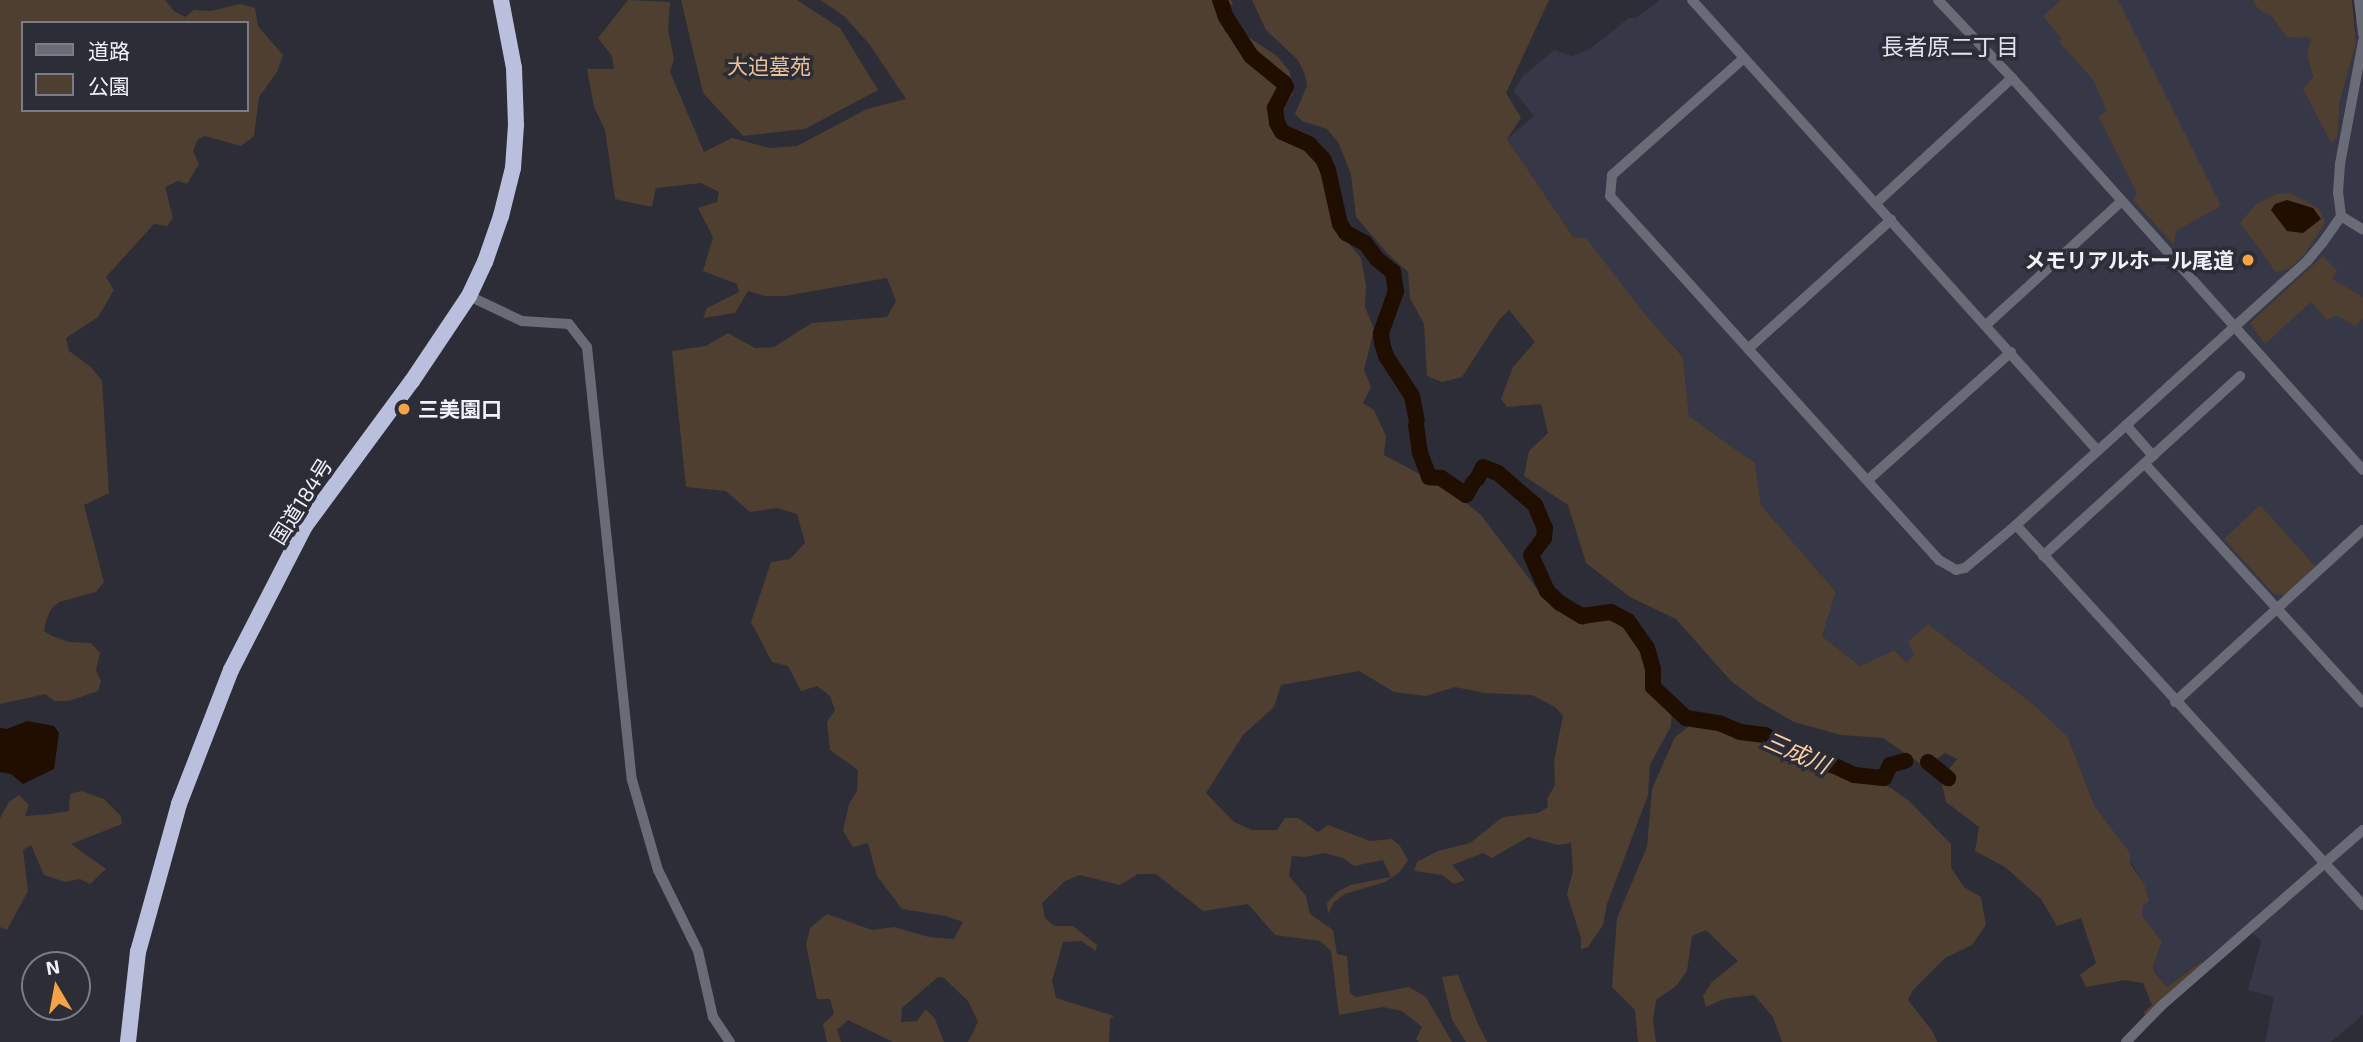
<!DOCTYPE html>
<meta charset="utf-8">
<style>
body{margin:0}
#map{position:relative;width:2363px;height:1042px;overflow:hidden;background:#2c2d37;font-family:"Exo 2","Noto Sans JP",sans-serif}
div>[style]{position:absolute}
.built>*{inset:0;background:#363747}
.green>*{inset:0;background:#4f3f31}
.water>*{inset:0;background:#200e00}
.river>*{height:16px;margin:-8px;padding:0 8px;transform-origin:8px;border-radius:8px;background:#200e00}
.minor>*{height:10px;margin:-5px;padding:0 5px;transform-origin:5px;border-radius:5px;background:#696b77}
.highway>*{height:16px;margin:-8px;padding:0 8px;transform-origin:8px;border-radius:8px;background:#bbbfde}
.dots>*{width:19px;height:19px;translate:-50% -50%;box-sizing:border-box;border:4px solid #2c2d37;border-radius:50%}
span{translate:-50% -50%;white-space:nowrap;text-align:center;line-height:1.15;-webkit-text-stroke:7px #2c2d37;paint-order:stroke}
.park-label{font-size:21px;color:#edc197}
.poi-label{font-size:21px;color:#f1f2f9;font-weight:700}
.right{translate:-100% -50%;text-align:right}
.left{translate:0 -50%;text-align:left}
.street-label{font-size:21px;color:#f1f2f9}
.neighbourhood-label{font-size:23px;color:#e0e2ef}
.water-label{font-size:23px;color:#fbcea4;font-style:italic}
.legend{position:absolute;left:21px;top:21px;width:228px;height:91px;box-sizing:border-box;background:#2c2d37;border:2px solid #7b7c85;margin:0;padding:9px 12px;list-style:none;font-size:21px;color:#f1f2f9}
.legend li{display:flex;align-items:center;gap:14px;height:35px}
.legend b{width:35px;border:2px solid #7b7c85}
.north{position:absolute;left:21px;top:951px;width:70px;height:70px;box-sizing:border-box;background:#2c2d37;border:2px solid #7b7c85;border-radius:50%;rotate:350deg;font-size:19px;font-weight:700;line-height:28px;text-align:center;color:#f1f2f9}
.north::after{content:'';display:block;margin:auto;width:24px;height:32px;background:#f6a247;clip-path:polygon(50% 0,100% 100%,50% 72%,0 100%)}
</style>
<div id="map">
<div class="built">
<div style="clip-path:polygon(1660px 0,2252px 0,2259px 10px,2271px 16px,2287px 37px,2312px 37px,2307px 54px,2313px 77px,2304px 89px,2331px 143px,2337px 138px,2340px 101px,2356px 43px,2355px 20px,2363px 15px,2363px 1015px,2331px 1042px,2265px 1042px,2274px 997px,2248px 990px,2261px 941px,2246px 927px,2204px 963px,2199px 962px,2167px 987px,2153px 968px,2162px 941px,2142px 916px,2139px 875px,2095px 807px,2068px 737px,2033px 704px,1928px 624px,1914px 655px,1906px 662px,1894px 650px,1860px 666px,1822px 636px,1836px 592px,1761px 505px,1755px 463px,1689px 416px,1683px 356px,1575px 239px,1507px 139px,1534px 116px,1514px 91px,1523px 76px,1554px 50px,1572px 56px,1590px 49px,1629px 18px,1636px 18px)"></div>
</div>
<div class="green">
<div style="clip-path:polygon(evenodd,0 0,165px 0,174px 11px,185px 17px,194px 10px,211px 11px,240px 4px,255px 8px,258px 26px,283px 55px,277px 72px,259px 97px,254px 136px,241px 146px,205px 136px,198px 139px,193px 151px,199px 164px,187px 184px,178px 181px,165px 187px,173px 218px,167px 226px,154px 224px,106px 277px,114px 290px,98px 317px,66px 338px,69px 351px,91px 367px,102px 381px,109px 493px,84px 505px,104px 582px,96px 592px,59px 602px,51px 609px,46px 621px,44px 631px,52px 636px,69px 642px,91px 643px,100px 653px,96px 670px,101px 681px,98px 691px,69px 701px,55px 701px,45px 694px,0 704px,0 0,23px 23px,247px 23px,247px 110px,23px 110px,23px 23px)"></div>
<div style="clip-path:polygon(628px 0,670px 2px,668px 29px,674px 59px,670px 72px,704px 152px,732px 138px,770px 148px,797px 146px,867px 109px,906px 99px,870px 45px,844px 16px,820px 0,1231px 0,1233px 4px,1218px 10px,1225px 32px,1244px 34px,1277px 56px,1290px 72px,1293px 94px,1276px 116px,1281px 128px,1321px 146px,1329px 161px,1338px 188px,1339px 224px,1344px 238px,1361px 258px,1366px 286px,1365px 307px,1374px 329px,1364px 370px,1371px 387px,1363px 403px,1374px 410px,1386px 436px,1384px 455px,1448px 489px,1481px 515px,1537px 589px,1594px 620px,1619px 620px,1644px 649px,1653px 688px,1672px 708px,1671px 726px,1650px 765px,1648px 795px,1607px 904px,1603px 925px,1588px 947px,1581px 949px,1581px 938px,1567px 894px,1573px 871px,1571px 843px,1558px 845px,1528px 837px,1492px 858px,1483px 853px,1452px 865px,1465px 880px,1454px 884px,1442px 875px,1414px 871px,1417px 862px,1438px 851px,1470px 843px,1503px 817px,1538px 813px,1548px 807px,1547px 799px,1555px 785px,1554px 761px,1563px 716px,1555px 707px,1532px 695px,1484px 693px,1455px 687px,1426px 696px,1394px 692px,1359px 671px,1281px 685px,1274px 707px,1243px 735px,1206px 793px,1234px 822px,1252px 830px,1277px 830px,1285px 818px,1298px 818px,1318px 832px,1328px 825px,1370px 841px,1392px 839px,1400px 846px,1408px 860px,1400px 872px,1385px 882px,1345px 894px,1334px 902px,1328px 914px,1327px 903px,1337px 892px,1350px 885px,1391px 877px,1383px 860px,1354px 866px,1343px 858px,1324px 853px,1305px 857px,1292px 856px,1289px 876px,1306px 896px,1310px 914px,1333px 930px,1337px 954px,1347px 956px,1350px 993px,1356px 997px,1409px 987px,1426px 997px,1452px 1042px,1419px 1042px,1416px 1039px,1422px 1027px,1402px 1011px,1383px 1007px,1339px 1015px,1331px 951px,1320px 941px,1275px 935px,1248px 904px,1203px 911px,1156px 874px,1138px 874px,1120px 885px,1080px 875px,1065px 881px,1042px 903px,1045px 918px,1054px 926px,1073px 926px,1097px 945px,1096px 951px,1081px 941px,1063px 942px,1052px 981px,1056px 998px,1114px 1016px,1110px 1019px,1109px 1042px,968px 1042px,978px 1022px,968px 1001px,944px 978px,938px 977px,902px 1008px,901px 1022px,917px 1021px,926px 1009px,935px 1019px,944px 1042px,893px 1042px,848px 1020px,837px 1030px,841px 1042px,827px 1042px,823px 1024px,834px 1014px,830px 999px,817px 999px,806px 945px,810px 928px,827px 914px,872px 930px,894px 927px,929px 937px,954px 939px,963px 922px,946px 916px,902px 909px,877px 876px,868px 843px,853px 847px,843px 831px,849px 804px,857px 791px,858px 770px,830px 750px,827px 722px,835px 710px,830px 696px,817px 686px,801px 691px,788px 666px,772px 662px,751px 622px,771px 562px,790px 559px,805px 543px,797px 514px,777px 508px,750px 512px,726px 491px,686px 487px,672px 351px,706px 346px,728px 333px,755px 348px,774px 347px,812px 323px,887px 317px,896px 301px,887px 278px,785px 296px,765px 296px,748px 291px,735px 313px,703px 318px,707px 308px,739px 292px,737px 284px,703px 271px,713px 237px,698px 208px,717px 202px,719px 192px,701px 183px,656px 188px,652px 207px,615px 199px,605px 130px,594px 107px,587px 69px,614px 69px,612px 56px,598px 38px)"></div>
<div style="clip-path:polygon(681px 0,797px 0,840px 28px,878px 90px,805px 129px,743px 136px,703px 93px)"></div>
<div style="clip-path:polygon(1252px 0,1549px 0,1506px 93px,1521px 118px,1507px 139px,1574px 238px,1586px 238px,1643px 312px,1683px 357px,1689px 416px,1755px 463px,1761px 505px,1836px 592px,1822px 636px,1860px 666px,1894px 650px,1906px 662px,1914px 655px,1908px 642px,1928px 624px,2033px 704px,2068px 737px,2095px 807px,2130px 853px,2130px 863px,2145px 886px,2149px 901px,2142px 906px,2142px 916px,2162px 941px,2153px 967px,2155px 972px,2167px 987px,2200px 962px,2204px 963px,2145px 1016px,2144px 1012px,2152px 1005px,2143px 983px,2125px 980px,2086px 987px,2080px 975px,2096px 963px,2081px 918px,2057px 926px,2041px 899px,2005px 867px,1975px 851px,1979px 827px,1946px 802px,1941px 779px,1957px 759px,1945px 753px,1925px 767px,1883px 738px,1841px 735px,1794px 722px,1756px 700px,1730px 680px,1676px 619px,1630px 597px,1586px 563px,1568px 505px,1524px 476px,1529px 451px,1548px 433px,1541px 404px,1507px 407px,1501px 399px,1513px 367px,1535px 342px,1509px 310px,1499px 320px,1462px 377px,1442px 382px,1427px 376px,1424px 324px,1410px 298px,1408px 272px,1388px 254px,1356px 217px,1351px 174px,1338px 142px,1327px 129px,1302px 121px,1295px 114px,1307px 86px,1305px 75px,1298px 60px,1266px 30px)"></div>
<div style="clip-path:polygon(2061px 0,2118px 0,2221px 206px,2176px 231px,2174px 245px,2133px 200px,2137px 193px,2098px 116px,2107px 111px,2092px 78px,2059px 42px,2061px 38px,2043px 16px)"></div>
<div style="clip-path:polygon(2252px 0,2352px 0,2356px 43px,2340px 101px,2337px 138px,2331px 143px,2303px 89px,2313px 77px,2307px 54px,2311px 38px,2287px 37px,2271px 16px,2259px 10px)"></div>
<div style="clip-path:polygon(2291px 193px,2319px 209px,2325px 223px,2304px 255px,2289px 269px,2276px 272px,2240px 223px,2255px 205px,2276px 194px)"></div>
<div style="clip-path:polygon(2323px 256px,2337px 271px,2332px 279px,2363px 297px,2363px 318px,2355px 326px,2336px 315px,2327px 320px,2311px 302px,2265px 344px,2250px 323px)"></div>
<div style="clip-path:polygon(2260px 505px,2315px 566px,2285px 595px,2274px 594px,2224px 539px)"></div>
<div style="clip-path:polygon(1712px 721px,1771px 734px,1841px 778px,1882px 782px,1908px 800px,1951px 844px,1951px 868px,1964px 887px,1981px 897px,1986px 925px,1972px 945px,1945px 958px,1913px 990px,1908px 1000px,1933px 1032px,1937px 1042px,1782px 1042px,1773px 1017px,1754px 995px,1724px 999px,1706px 1007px,1703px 996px,1712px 982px,1738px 961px,1706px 930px,1692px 936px,1687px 971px,1676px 986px,1656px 1000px,1653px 1021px,1656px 1042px,1638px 1042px,1635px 1010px,1612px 987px,1617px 918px,1647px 847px,1652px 789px,1675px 737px,1692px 724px)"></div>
<div style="clip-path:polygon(81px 791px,104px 799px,121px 816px,122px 824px,71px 844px,106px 869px,90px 884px,80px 879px,65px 882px,44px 875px,31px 845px,23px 850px,28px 891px,7px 930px,0 927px,0 818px,9px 802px,19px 795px,29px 805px,25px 816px,50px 814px,69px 811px,70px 794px)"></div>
<div style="clip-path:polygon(1458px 975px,1478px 1024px,1487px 1042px,1466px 1042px,1452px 1020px,1442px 977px)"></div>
</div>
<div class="water">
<div style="clip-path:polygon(2287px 200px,2313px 208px,2321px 219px,2303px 233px,2287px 231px,2271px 210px,2275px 204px)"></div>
<div style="clip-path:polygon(27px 721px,54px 726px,59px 733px,54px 769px,23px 784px,11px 774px,0 772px,0 728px,7px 729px)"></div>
</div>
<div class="river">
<div style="left:1220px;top:0;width:18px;rotate:71deg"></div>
<div style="left:1226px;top:17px;width:46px;rotate:57.3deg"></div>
<div style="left:1251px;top:56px;width:43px;rotate:39.3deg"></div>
<div style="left:1284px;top:83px;width:4px;rotate:63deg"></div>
<div style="left:1286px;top:87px;width:24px;rotate:118deg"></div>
<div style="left:1275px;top:108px;width:15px;rotate:82deg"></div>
<div style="left:1277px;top:123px;width:10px;rotate:61deg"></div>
<div style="left:1282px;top:132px;width:30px;rotate:24deg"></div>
<div style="left:1309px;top:144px;width:21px;rotate:47deg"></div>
<div style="left:1323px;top:159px;width:12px;rotate:66deg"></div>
<div style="left:1328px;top:170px;width:55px;rotate:77.5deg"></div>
<div style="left:1340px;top:224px;width:11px;rotate:56deg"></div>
<div style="left:1346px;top:233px;width:21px;rotate:28deg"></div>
<div style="left:1365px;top:243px;width:20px;rotate:53deg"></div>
<div style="left:1377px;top:259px;width:21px;rotate:39deg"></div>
<div style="left:1393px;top:272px;width:19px;rotate:81deg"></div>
<div style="left:1396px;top:291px;width:45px;rotate:109.7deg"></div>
<div style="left:1381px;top:333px;width:10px;rotate:84deg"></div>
<div style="left:1382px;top:343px;width:14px;rotate:73deg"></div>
<div style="left:1386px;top:356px;width:48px;rotate:57deg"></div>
<div style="left:1412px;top:396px;width:25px;rotate:79deg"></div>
<div style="left:1416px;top:425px;width:28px;rotate:82deg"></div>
<div style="left:1420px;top:453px;width:26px;rotate:69deg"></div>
<div style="left:1429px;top:477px;width:12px;rotate:5deg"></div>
<div style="left:1441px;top:478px;width:30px;rotate:34deg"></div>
<div style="left:1466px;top:495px;width:14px;rotate:-60deg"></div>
<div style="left:1477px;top:479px;width:13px;rotate:-63deg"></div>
<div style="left:1483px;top:467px;width:16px;rotate:22deg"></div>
<div style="left:1498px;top:473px;width:49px;rotate:40.9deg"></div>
<div style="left:1535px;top:505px;width:25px;rotate:67deg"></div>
<div style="left:1545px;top:528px;width:10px;rotate:96deg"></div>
<div style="left:1544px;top:538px;width:21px;rotate:127deg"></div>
<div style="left:1531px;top:555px;width:39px;rotate:66deg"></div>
<div style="left:1547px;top:591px;width:18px;rotate:43deg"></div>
<div style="left:1560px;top:603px;width:26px;rotate:31deg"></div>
<div style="left:1582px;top:616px;width:29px;rotate:-8deg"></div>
<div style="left:1611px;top:612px;width:19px;rotate:28deg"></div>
<div style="left:1628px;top:621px;width:33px;rotate:55deg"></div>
<div style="left:1647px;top:648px;width:22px;rotate:74deg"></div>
<div style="left:1653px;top:669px;width:18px;rotate:90deg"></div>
<div style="left:1653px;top:687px;width:45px;rotate:43.2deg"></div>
<div style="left:1686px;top:718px;width:33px;rotate:9deg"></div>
<div style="left:1719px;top:723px;width:23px;rotate:23deg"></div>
<div style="left:1740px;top:732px;width:25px;rotate:7deg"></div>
<div style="left:1765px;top:735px;width:30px;rotate:37deg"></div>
<div style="left:1789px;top:753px;width:48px;rotate:15.8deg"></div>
<div style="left:1835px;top:766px;width:21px;rotate:25deg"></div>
<div style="left:1854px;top:775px;width:30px;rotate:6deg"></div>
<div style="left:1884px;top:778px;width:14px;rotate:-65deg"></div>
<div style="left:1890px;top:765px;width:16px;rotate:-15deg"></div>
<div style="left:1928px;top:762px;width:26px;rotate:39deg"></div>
</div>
<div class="minor">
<div style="left:1692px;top:0;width:605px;rotate:48.01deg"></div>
<div style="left:1938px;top:0;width:108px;rotate:46.5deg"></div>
<div style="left:2012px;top:78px;width:526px;rotate:48.16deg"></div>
<div style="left:2359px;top:0;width:35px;rotate:83deg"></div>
<div style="left:1744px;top:58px;width:176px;rotate:138.4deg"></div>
<div style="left:1612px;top:175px;width:21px;rotate:95deg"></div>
<div style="left:1610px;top:196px;width:491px;rotate:47.9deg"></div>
<div style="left:1939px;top:560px;width:20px;rotate:30deg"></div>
<div style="left:1956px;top:570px;width:9px;rotate:-13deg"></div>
<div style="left:1965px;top:568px;width:67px;rotate:-40.1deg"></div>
<div style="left:2016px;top:525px;width:394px;rotate:-42.2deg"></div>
<div style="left:2308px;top:260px;width:23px;rotate:-50deg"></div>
<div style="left:2323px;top:242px;width:32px;rotate:-55deg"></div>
<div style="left:2341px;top:216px;width:23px;rotate:-97deg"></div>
<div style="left:2338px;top:193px;width:29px;rotate:-86deg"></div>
<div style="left:2340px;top:164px;width:125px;rotate:-79.4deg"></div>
<div style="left:1876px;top:203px;width:185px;rotate:-42.6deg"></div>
<div style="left:2341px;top:216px;width:26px;rotate:32deg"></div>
<div style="left:469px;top:296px;width:59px;rotate:25.3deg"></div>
<div style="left:522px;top:321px;width:47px;rotate:3.7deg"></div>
<div style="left:569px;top:324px;width:29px;rotate:52deg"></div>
<div style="left:587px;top:347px;width:435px;rotate:84.1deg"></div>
<div style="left:632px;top:780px;width:94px;rotate:73.9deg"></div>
<div style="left:658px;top:870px;width:90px;rotate:63.7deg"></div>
<div style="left:698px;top:951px;width:68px;rotate:77.2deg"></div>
<div style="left:713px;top:1017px;width:30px;rotate:56deg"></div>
<div style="left:1986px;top:325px;width:184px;rotate:-42.4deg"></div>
<div style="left:1748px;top:349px;width:193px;rotate:-42.1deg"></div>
<div style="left:2126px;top:425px;width:41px;rotate:48.9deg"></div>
<div style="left:2145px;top:464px;width:323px;rotate:47.6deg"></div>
<div style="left:1868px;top:480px;width:192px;rotate:-41.8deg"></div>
<div style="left:2016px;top:525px;width:515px;rotate:47.6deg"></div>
<div style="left:2043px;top:556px;width:267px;rotate:-42.4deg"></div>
<div style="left:2175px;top:702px;width:255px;rotate:-42.5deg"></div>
<div style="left:2126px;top:1042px;width:50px;rotate:-45.8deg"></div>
<div style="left:2161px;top:1006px;width:268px;rotate:-41.1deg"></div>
</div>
<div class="highway">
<div style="left:128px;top:1042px;width:91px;rotate:-83.7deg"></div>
<div style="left:138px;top:952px;width:154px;rotate:-74.5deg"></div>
<div style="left:179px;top:804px;width:144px;rotate:-68.8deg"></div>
<div style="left:231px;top:670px;width:162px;rotate:-62.8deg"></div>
<div style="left:305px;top:526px;width:180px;rotate:-53.6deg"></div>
<div style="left:412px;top:381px;width:102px;rotate:-56.2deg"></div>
<div style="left:469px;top:296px;width:38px;rotate:-65deg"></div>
<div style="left:485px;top:262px;width:49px;rotate:-70.8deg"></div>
<div style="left:501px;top:216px;width:49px;rotate:-76deg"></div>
<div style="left:513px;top:168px;width:43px;rotate:-86deg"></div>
<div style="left:516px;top:125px;width:57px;rotate:-92deg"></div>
<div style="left:514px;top:68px;width:69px;rotate:-100.8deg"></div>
</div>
<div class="dots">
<div style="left:2248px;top:260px;background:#f6a247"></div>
<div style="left:404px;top:409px;background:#f6a247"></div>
</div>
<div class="park-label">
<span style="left:769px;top:66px">大迫墓苑</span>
</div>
<div class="poi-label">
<span class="right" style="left:2234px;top:260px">メモリアルホール尾道</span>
<span class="left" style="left:418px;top:409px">三美園口</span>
</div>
<div class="street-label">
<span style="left:301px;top:501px;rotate:-58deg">国道184号</span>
</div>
<div class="neighbourhood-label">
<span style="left:1950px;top:46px">長者原二丁目</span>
</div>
<div class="water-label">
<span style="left:1797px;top:752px;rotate:24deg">三成川</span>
</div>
<ul class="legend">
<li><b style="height:9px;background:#696b77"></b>道路</li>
<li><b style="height:19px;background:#4f3f31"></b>公園</li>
</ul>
<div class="north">N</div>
</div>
